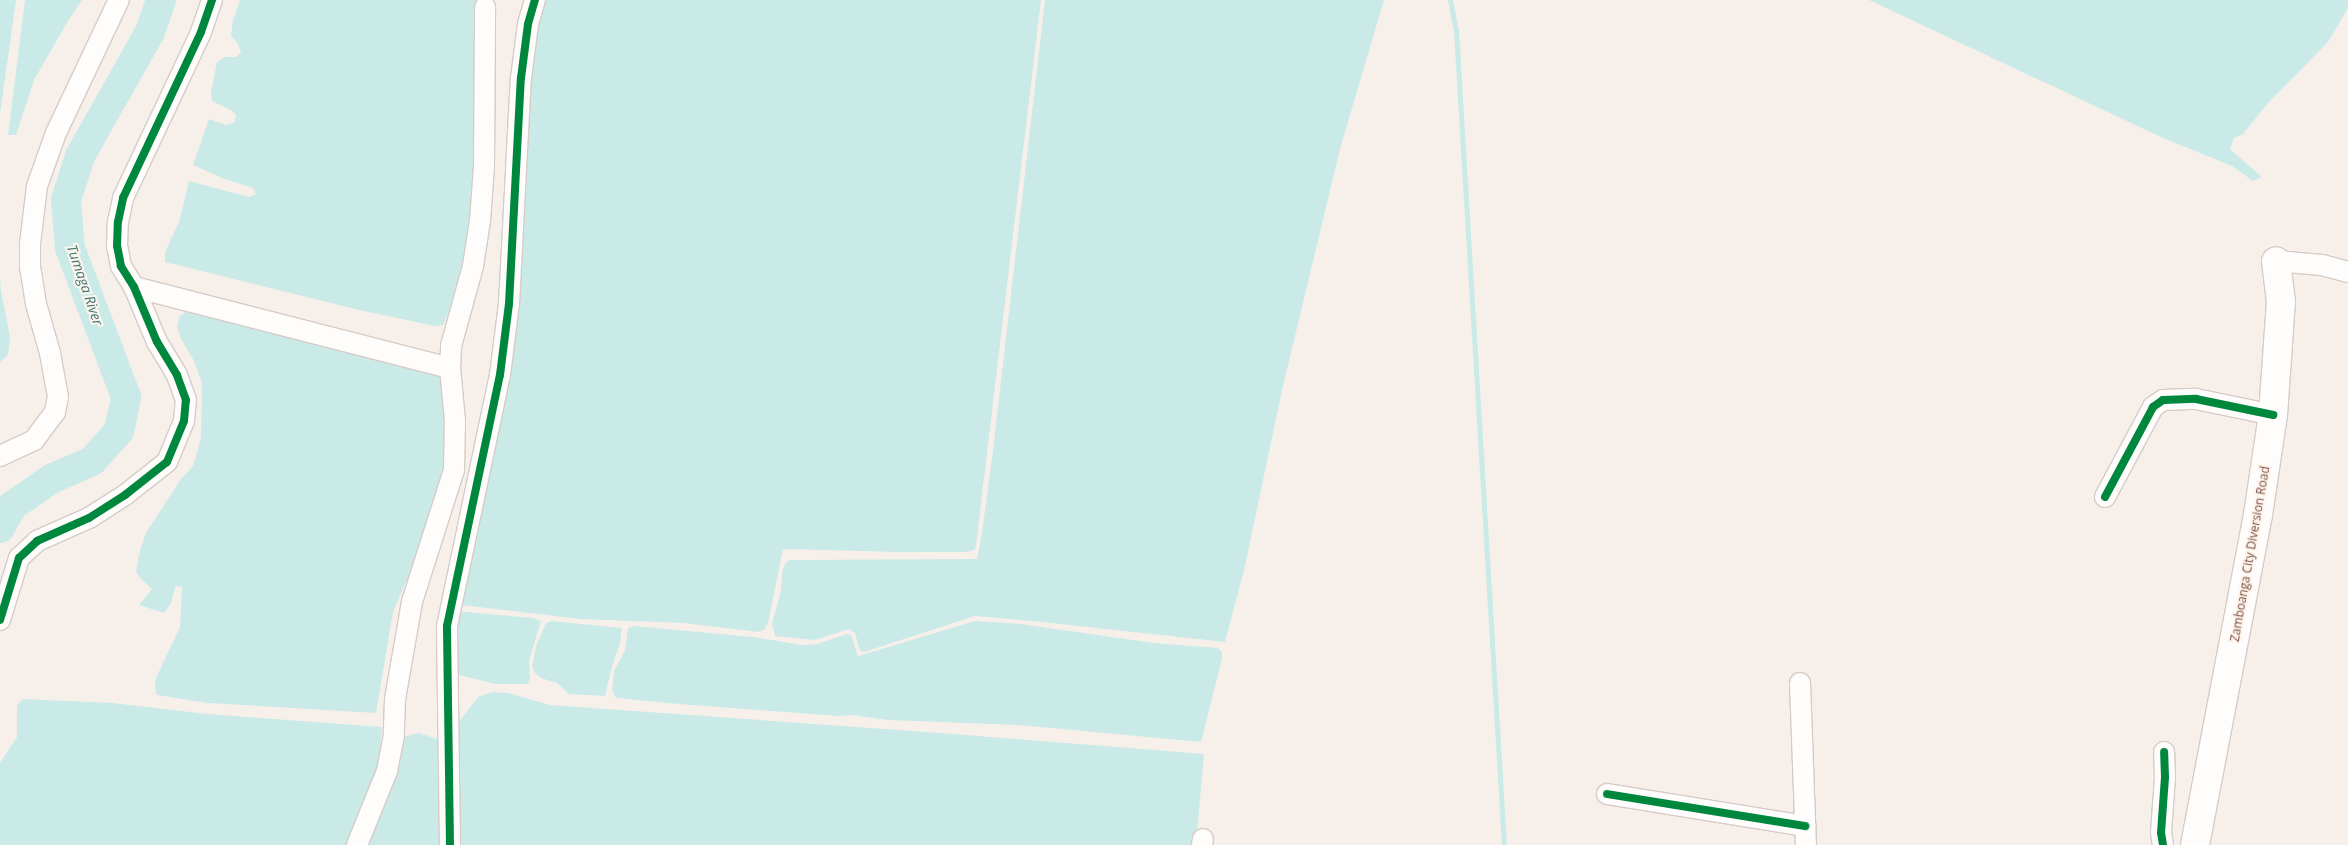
<!DOCTYPE html>
<style>
body{margin:0}
#map{position:relative;width:2348px;height:845px;overflow:hidden;background:#f7f0ea;font-family:"Open Sans",sans-serif}
div>[style]{position:absolute}
.water>*{inset:0;background:#caeae8}
.stream>*{height:5px;margin:-2.5px;padding:0 2.5px;transform-origin:2.5px;border-radius:2.5px;background:#caeae8}
.river>*{height:30px;margin:-15px;padding:0 15px;transform-origin:15px;border-radius:15px;background:#caeae8}
.roads{filter:drop-shadow(1px 0 #d6cbc6) drop-shadow(-1px 0 #d6cbc6) drop-shadow(0 1px #d6cbc6) drop-shadow(0 -1px #d6cbc6)}
.minor>*{height:20px;margin:-10px;padding:0 10px;transform-origin:10px;border-radius:10px;background:#fefdfc}
.secondary>*{height:28px;margin:-14px;padding:0 14px;transform-origin:14px;border-radius:14px;background:#fefdfc}
.cycleway>*{height:8px;margin:-4px;padding:0 4px;transform-origin:4px;border-radius:4px;background:#00873e}
span{translate:-50% -50%;white-space:nowrap;text-align:center;line-height:1.15;-webkit-text-stroke:4px #fff4eb;paint-order:stroke}
.street-label{font-size:12px;color:#775148}
.water-label{font-size:14px;color:#387576;font-style:italic}
</style>
<div id="map">
<div class="water">
<div style="clip-path:polygon(0 0,16px 0,0 114px)"></div>
<div style="clip-path:polygon(25px 0,82px 0,68px 21px,34px 80px,16px 135px,8px 135px)"></div>
<div style="clip-path:polygon(240px 0,479px 0,471px 242px,457px 293px,443px 325px,435px 326px,359px 310px,165px 262px,165px 252px,179px 222px,189px 181px,249px 197px,256px 194px,253px 188px,222px 178px,193px 165px,209px 119px,226px 125px,234px 123px,236px 115px,231px 110px,212px 101px,211px 93px,217px 62px,225px 57px,236px 57px,241px 52px,237px 42px,231px 36px,233px 20px)"></div>
<div style="clip-path:polygon(534px 0,1041px 0,976px 546px,974px 550px,966px 552px,899px 552px,783px 549px,768px 623px,764px 630px,759px 632px,683px 623px,581px 619px,461px 605px,492px 421px)"></div>
<div style="clip-path:polygon(1045px 0,1384px 0,1340px 149px,1283px 386px,1244px 570px,1225px 642px,1042px 622px,975px 616px,864px 652px,860px 651px,855px 633px,849px 629px,815px 640px,775px 636px,772px 624px,781px 590px,782px 572px,785px 564px,789px 560px,977px 559px,982px 533px,993px 450px)"></div>
<div style="clip-path:polygon(1869px 0,2348px 0,2348px 8px,2328px 42px,2268px 103px,2243px 134px,2234px 138px,2230px 149px,2262px 177px,2253px 181px,2232px 166px,2163px 138px)"></div>
<div style="clip-path:polygon(0 275px,1px 291px,10px 337px,8px 355px,0 362px)"></div>
<div style="clip-path:polygon(189px 309px,441px 367px,452px 441px,431px 524px,393px 612px,376px 713px,208px 703px,157px 695px,155px 687px,156px 678px,180px 627px,182px 587px,176px 586px,170px 605px,164px 613px,139px 605px,152px 589px,140px 578px,136px 571px,140px 550px,146px 533px,181px 479px,193px 466px,201px 438px,202px 384px,194px 361px,181px 339px,177px 326px,180px 316px)"></div>
<div style="clip-path:polygon(456px 611px,533px 618px,541px 621px,529px 661px,530px 678px,528px 684px,495px 684px,452px 673px)"></div>
<div style="clip-path:polygon(551px 621px,622px 628px,620px 644px,612px 666px,605px 696px,569px 694px,557px 683px,541px 678px,535px 673px,532px 667px,536px 646px,546px 623px)"></div>
<div style="clip-path:polygon(975px 621px,1020px 624px,1154px 643px,1218px 648px,1222px 652px,1222px 659px,1201px 742px,1019px 725px,888px 720px,851px 715px,839px 716px,679px 704px,616px 698px,612px 691px,614px 671px,625px 650px,628px 628px,634px 626px,753px 637px,803px 645px,817px 644px,847px 634px,851px 635px,858px 656px)"></div>
<div style="clip-path:polygon(492px 692px,508px 693px,550px 705px,941px 733px,1204px 754px,1196px 845px,450px 845px,451px 740px,461px 719px,478px 697px)"></div>
<div style="clip-path:polygon(23px 699px,113px 703px,207px 714px,382px 727px,378px 787px,350px 845px,0 845px,0 763px,17px 737px,17px 705px)"></div>
<div style="clip-path:polygon(419px 733px,437px 739px,440px 845px,362px 845px,402px 737px)"></div>
</div>
<div class="stream">
<div style="left:1450px;top:0;width:31px;rotate:79deg"></div>
<div style="left:1456px;top:30px;width:816px;rotate:86.63deg"></div>
</div>
<div class="river">
<div style="left:0;top:528px;width:25px;rotate:-61deg"></div>
<div style="left:12px;top:506px;width:47px;rotate:-34.7deg"></div>
<div style="left:51px;top:479px;width:45px;rotate:-23.7deg"></div>
<div style="left:92px;top:461px;width:40px;rotate:-48deg"></div>
<div style="left:119px;top:431px;width:35px;rotate:-78deg"></div>
<div style="left:126px;top:397px;width:159px;rotate:-110.6deg"></div>
<div style="left:70px;top:248px;width:48px;rotate:-94.8deg"></div>
<div style="left:66px;top:200px;width:46px;rotate:-72.3deg"></div>
<div style="left:80px;top:156px;width:142px;rotate:-60.6deg"></div>
<div style="left:150px;top:32px;width:34px;rotate:-71deg"></div>
</div>
<div class="roads">
<div class="minor">
<div style="left:2276px;top:261px;width:46px;rotate:5deg"></div>
<div style="left:2322px;top:265px;width:27px;rotate:15deg"></div>
<div style="left:134px;top:287px;width:326px;rotate:14.4deg"></div>
<div style="left:450px;top:368px;width:53px;rotate:84.6deg"></div>
<div style="left:455px;top:421px;width:49px;rotate:91.2deg"></div>
<div style="left:454px;top:470px;width:139px;rotate:107.7deg"></div>
<div style="left:412px;top:602px;width:98px;rotate:99.9deg"></div>
<div style="left:395px;top:699px;width:36px;rotate:92deg"></div>
<div style="left:394px;top:735px;width:37px;rotate:101deg"></div>
<div style="left:387px;top:771px;width:80px;rotate:112.1deg"></div>
<div style="left:450px;top:368px;width:22px;rotate:-87deg"></div>
<div style="left:451px;top:346px;width:83px;rotate:-74.6deg"></div>
<div style="left:473px;top:266px;width:46px;rotate:-81.2deg"></div>
<div style="left:480px;top:221px;width:55px;rotate:-85.8deg"></div>
<div style="left:484px;top:166px;width:159px;rotate:-89.6deg"></div>
<div style="left:0;top:456px;width:38px;rotate:-25deg"></div>
<div style="left:34px;top:440px;width:35px;rotate:-53deg"></div>
<div style="left:55px;top:412px;width:15px;rotate:-79deg"></div>
<div style="left:58px;top:397px;width:45px;rotate:-100.3deg"></div>
<div style="left:50px;top:353px;width:51px;rotate:-105.9deg"></div>
<div style="left:36px;top:304px;width:36px;rotate:-99deg"></div>
<div style="left:30px;top:268px;width:24px;rotate:-90deg"></div>
<div style="left:30px;top:244px;width:58px;rotate:-83.1deg"></div>
<div style="left:37px;top:186px;width:56px;rotate:-70.3deg"></div>
<div style="left:56px;top:133px;width:147px;rotate:-64.7deg"></div>
<div style="left:2105px;top:497px;width:102px;rotate:-61.9deg"></div>
<div style="left:2153px;top:407px;width:12px;rotate:-35deg"></div>
<div style="left:2163px;top:400px;width:33px;rotate:-2deg"></div>
<div style="left:2196px;top:399px;width:79px;rotate:11.7deg"></div>
<div style="left:0;top:620px;width:65px;rotate:-73deg"></div>
<div style="left:19px;top:558px;width:25px;rotate:-43deg"></div>
<div style="left:37px;top:541px;width:57px;rotate:-23.9deg"></div>
<div style="left:89px;top:518px;width:43px;rotate:-32.6deg"></div>
<div style="left:125px;top:495px;width:53px;rotate:-38.2deg"></div>
<div style="left:167px;top:462px;width:44px;rotate:-67.5deg"></div>
<div style="left:184px;top:421px;width:21px;rotate:-85deg"></div>
<div style="left:186px;top:400px;width:27px;rotate:-110deg"></div>
<div style="left:177px;top:375px;width:39px;rotate:-121deg"></div>
<div style="left:157px;top:342px;width:60px;rotate:-112.7deg"></div>
<div style="left:134px;top:287px;width:25px;rotate:-122deg"></div>
<div style="left:121px;top:266px;width:20px;rotate:-101deg"></div>
<div style="left:117px;top:246px;width:24px;rotate:-88deg"></div>
<div style="left:118px;top:222px;width:25px;rotate:-78deg"></div>
<div style="left:123px;top:198px;width:183px;rotate:-64.8deg"></div>
<div style="left:201px;top:32px;width:34px;rotate:-71deg"></div>
<div style="left:1800px;top:683px;width:162px;rotate:87.9deg"></div>
<div style="left:1607px;top:794px;width:201px;rotate:9.2deg"></div>
<div style="left:450px;top:845px;width:219px;rotate:-90.8deg"></div>
<div style="left:447px;top:626px;width:257px;rotate:-78.1deg"></div>
<div style="left:500px;top:375px;width:72px;rotate:-82.8deg"></div>
<div style="left:509px;top:304px;width:226px;rotate:-87deg"></div>
<div style="left:521px;top:78px;width:54px;rotate:-82.6deg"></div>
<div style="left:528px;top:24px;width:25px;rotate:-74deg"></div>
<div style="left:1202px;top:845px;width:6px;rotate:-81deg"></div>
<div style="left:2163px;top:845px;width:12px;rotate:-99deg"></div>
<div style="left:2161px;top:833px;width:56px;rotate:-85.9deg"></div>
<div style="left:2165px;top:777px;width:25px;rotate:-92deg"></div>
</div>
<div class="secondary">
<div style="left:2195px;top:845px;width:336px;rotate:-79.2deg"></div>
<div style="left:2258px;top:515px;width:101px;rotate:-81.5deg"></div>
<div style="left:2273px;top:415px;width:113px;rotate:-86deg"></div>
<div style="left:2281px;top:302px;width:41px;rotate:-97deg"></div>
</div>
</div>
<div class="cycleway">
<div style="left:2105px;top:497px;width:102px;rotate:-61.9deg"></div>
<div style="left:2153px;top:407px;width:12px;rotate:-35deg"></div>
<div style="left:2163px;top:400px;width:33px;rotate:-2deg"></div>
<div style="left:2196px;top:399px;width:79px;rotate:11.7deg"></div>
<div style="left:0;top:620px;width:65px;rotate:-73deg"></div>
<div style="left:19px;top:558px;width:25px;rotate:-43deg"></div>
<div style="left:37px;top:541px;width:57px;rotate:-23.9deg"></div>
<div style="left:89px;top:518px;width:43px;rotate:-32.6deg"></div>
<div style="left:125px;top:495px;width:53px;rotate:-38.2deg"></div>
<div style="left:167px;top:462px;width:44px;rotate:-67.5deg"></div>
<div style="left:184px;top:421px;width:21px;rotate:-85deg"></div>
<div style="left:186px;top:400px;width:27px;rotate:-110deg"></div>
<div style="left:177px;top:375px;width:39px;rotate:-121deg"></div>
<div style="left:157px;top:342px;width:60px;rotate:-112.7deg"></div>
<div style="left:134px;top:287px;width:25px;rotate:-122deg"></div>
<div style="left:121px;top:266px;width:20px;rotate:-101deg"></div>
<div style="left:117px;top:246px;width:24px;rotate:-88deg"></div>
<div style="left:118px;top:222px;width:25px;rotate:-78deg"></div>
<div style="left:123px;top:198px;width:183px;rotate:-64.8deg"></div>
<div style="left:201px;top:32px;width:34px;rotate:-71deg"></div>
<div style="left:1607px;top:794px;width:201px;rotate:9.2deg"></div>
<div style="left:450px;top:845px;width:219px;rotate:-90.8deg"></div>
<div style="left:447px;top:626px;width:257px;rotate:-78.1deg"></div>
<div style="left:500px;top:375px;width:72px;rotate:-82.8deg"></div>
<div style="left:509px;top:304px;width:226px;rotate:-87deg"></div>
<div style="left:521px;top:78px;width:54px;rotate:-82.6deg"></div>
<div style="left:528px;top:24px;width:25px;rotate:-74deg"></div>
<div style="left:2163px;top:845px;width:12px;rotate:-99deg"></div>
<div style="left:2161px;top:833px;width:56px;rotate:-85.9deg"></div>
<div style="left:2165px;top:777px;width:25px;rotate:-92deg"></div>
</div>
<div class="street-label">
<span style="left:2250px;top:554px;rotate:-80deg">Zamboanga City Diversion Road</span>
</div>
<div class="water-label">
<span style="left:85px;top:285px;rotate:71deg">Tumaga River</span>
</div>
</div>
